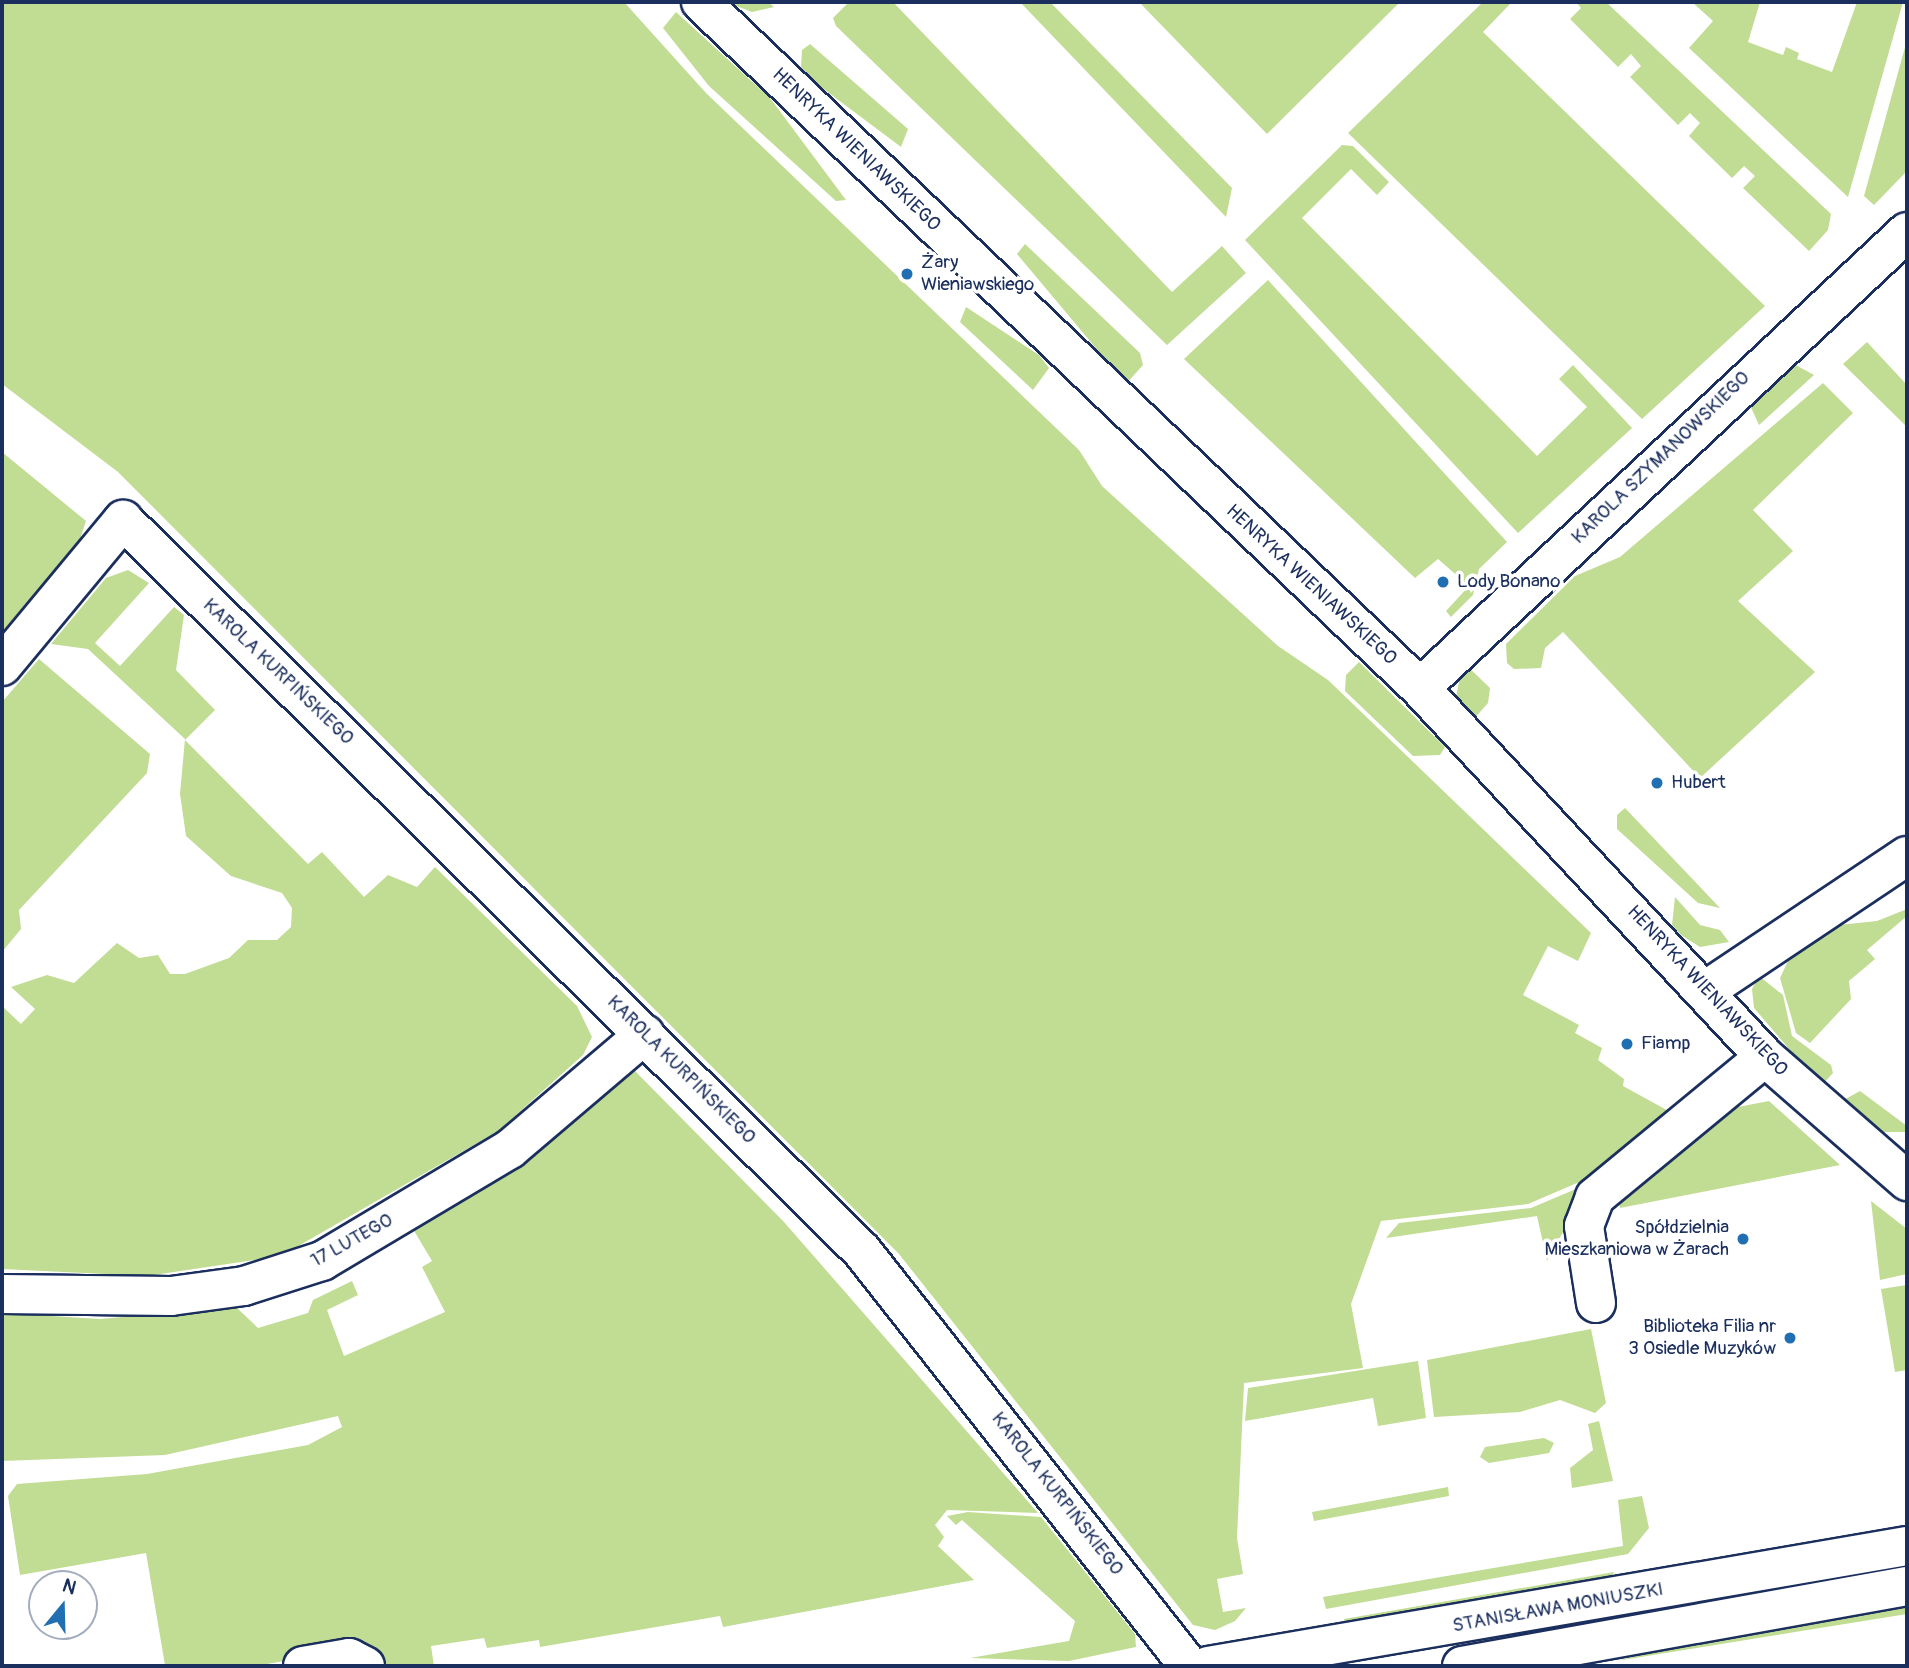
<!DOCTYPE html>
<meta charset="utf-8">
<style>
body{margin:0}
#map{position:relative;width:1909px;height:1668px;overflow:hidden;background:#fff;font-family:Pangolin,sans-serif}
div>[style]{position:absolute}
.green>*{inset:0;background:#c1dc93}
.roads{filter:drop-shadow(2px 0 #1b2f5e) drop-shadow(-2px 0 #1b2f5e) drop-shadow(0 2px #1b2f5e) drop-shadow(0 -2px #1b2f5e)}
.minor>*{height:38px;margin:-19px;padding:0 19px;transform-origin:19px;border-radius:19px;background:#fff}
.tertiary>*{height:38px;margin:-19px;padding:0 19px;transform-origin:19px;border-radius:19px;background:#fff}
.dots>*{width:19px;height:19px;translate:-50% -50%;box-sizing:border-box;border:4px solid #fff;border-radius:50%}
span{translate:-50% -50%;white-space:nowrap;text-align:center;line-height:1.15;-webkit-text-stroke:7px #fff;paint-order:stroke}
.street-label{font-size:19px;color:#1b2f5e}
.poi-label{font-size:19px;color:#1b2f5e}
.left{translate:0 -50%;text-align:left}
.right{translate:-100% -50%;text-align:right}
.frame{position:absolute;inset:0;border:4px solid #1b2f5e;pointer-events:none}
.north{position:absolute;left:28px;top:1570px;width:70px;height:70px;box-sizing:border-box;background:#fff;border:2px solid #a4acbf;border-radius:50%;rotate:19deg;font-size:19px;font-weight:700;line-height:28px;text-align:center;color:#1b2f5e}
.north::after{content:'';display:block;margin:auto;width:24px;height:32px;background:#1f6fb2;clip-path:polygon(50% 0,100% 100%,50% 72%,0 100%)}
</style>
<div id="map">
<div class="green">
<div style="clip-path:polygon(2px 2px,624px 2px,706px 93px,1079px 450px,1102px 486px,1278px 646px,1328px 680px,1591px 933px,1578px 961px,1548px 946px,1523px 995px,1579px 1025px,1575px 1033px,1602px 1048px,1598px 1060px,1624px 1079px,1623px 1086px,1674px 1114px,1619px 1165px,1528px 1204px,1381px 1221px,1351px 1304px,1363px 1368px,1244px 1383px,1237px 1538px,1243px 1574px,1217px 1579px,1223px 1612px,1246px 1608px,1235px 1621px,1215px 1630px,1193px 1625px,899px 1254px,118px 472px,2px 384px)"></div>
<div style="clip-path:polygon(726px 2px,768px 2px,774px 7px,752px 12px)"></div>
<div style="clip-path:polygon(849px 2px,893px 2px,1172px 292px,1222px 246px,1246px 273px,1167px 345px,836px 26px,833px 18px)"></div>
<div style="clip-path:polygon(1020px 2px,1050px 2px,1232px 188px,1226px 217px)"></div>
<div style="clip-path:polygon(1139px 2px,1400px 2px,1267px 134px)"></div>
<div style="clip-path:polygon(1483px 2px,1512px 2px,1483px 32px,1765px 306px,1642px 419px,1348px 133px)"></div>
<div style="clip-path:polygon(1576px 2px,1606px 2px,1831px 214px,1828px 230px,1809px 251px,1743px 188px,1755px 176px,1744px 166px,1732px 178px,1689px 136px,1700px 123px,1690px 113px,1678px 125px,1630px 77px,1641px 66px,1631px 54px,1618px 67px,1570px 19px,1581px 8px)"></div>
<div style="clip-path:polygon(1692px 2px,1760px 2px,1748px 42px,1783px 55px,1786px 47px,1799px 53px,1797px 59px,1832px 72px,1857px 2px,1903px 2px,1848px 197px,1689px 48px,1713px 21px)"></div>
<div style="clip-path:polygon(676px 12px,770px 98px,846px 200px,836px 201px,709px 86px,663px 28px)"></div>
<div style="clip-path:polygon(1907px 40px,1907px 171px,1874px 205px,1864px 196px)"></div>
<div style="clip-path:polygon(810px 44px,908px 129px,901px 147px,809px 78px,801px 67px,802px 50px)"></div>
<div style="clip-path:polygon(1342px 145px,1353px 146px,1389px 182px,1377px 195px,1351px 169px,1302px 218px,1537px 456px,1587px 407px,1559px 379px,1573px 365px,1632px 428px,1518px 533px,1245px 240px)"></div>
<div style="clip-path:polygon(1025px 244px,1140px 353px,1143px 365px,1126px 384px,1017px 254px)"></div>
<div style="clip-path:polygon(1268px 280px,1507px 542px,1479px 569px,1473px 595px,1451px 617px,1446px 611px,1469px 586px,1438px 559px,1415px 578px,1184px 359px)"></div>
<div style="clip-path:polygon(966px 307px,1039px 355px,1049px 368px,1033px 390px,960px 322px)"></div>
<div style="clip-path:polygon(1867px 342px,1907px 385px,1907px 427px,1843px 364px)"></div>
<div style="clip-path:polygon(1792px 363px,1814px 375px,1759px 425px,1749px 403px)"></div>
<div style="clip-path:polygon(1823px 383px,1853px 413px,1753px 510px,1793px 551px,1738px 601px,1815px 672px,1700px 778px,1563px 632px,1545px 648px,1541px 668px,1514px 669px,1507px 663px,1506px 644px,1575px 576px,1620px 557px)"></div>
<div style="clip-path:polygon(2px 452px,86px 521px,80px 539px,2px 632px)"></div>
<div style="clip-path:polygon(128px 570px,149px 583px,95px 643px,120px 666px,174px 607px,184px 615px,176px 670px,215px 710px,185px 740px,308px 864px,322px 852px,364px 897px,388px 875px,417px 887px,435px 867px,577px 1006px,592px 1037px,583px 1055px,498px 1131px,281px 1256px,147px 1276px,2px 1269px,2px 1006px,21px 1024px,35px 1009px,11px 987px,47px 975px,74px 983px,117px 943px,139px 958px,158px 955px,170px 974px,185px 974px,229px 958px,248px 940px,277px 940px,291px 927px,292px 908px,282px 893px,231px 876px,186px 836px,180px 794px,185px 739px,88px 649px,51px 644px,106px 578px)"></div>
<div style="clip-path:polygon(39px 659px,150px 754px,147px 773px,19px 910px,21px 929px,2px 952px,2px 702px)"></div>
<div style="clip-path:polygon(1359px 662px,1445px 747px,1440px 755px,1413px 756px,1345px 691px,1346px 675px)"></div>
<div style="clip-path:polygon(1463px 662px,1490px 688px,1488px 703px,1472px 721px,1456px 697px)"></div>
<div style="clip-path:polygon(1625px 808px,1720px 908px,1698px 903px,1617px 829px,1617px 815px)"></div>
<div style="clip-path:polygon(1675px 897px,1700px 925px,1720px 930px,1729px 942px,1700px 947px,1681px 935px,1672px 925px)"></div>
<div style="clip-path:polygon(1907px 909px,1907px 916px,1867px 950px,1875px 959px,1849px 981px,1851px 999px,1810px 1043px,1796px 1033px,1780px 978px,1788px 961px,1829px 926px,1877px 921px)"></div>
<div style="clip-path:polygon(1759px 976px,1783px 995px,1792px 1036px,1831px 1065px,1833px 1073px,1821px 1086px,1754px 1008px,1752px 989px)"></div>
<div style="clip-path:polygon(635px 1071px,784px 1222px,1038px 1513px,947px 1510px,935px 1525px,944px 1537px,938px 1546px,974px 1580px,723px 1627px,720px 1616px,540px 1647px,539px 1640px,487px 1648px,484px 1638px,431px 1646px,434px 1666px,377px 1666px,373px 1646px,255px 1666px,160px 1666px,165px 1665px,146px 1553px,20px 1575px,8px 1496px,17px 1484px,147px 1474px,308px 1445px,342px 1427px,338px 1416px,165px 1455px,2px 1461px,2px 1313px,100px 1319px,236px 1307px,258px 1328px,308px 1313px,313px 1300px,352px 1281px,358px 1295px,327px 1310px,344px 1356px,445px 1312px,422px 1267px,432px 1261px,413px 1229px,559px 1134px,622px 1075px)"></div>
<div style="clip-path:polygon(1860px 1091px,1907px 1126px,1907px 1132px,1877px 1132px,1840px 1102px)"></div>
<div style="clip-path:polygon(1769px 1101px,1840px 1165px,1620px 1208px,1618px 1193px,1733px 1108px)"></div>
<div style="clip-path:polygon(1590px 1183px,1547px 1261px,1537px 1216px,1386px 1238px,1399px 1223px,1531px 1208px)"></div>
<div style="clip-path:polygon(1871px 1201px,1907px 1229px,1907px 1274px,1880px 1280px)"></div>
<div style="clip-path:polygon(1907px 1285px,1907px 1370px,1895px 1372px,1881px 1289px)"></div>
<div style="clip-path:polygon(1591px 1329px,1606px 1403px,1595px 1413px,1560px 1400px,1520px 1412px,1434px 1417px,1427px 1360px)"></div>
<div style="clip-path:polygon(1418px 1361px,1426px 1418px,1378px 1426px,1373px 1398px,1245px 1421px,1248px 1388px)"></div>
<div style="clip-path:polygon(1599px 1421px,1613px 1481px,1572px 1488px,1570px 1468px,1593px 1450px,1588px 1424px)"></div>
<div style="clip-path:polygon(1544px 1438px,1554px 1443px,1549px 1453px,1489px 1463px,1480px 1457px,1485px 1447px)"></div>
<div style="clip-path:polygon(1448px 1487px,1449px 1496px,1314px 1521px,1312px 1512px)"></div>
<div style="clip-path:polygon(1642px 1496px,1649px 1528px,1628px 1554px,1326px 1609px,1323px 1597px,1623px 1546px,1618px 1500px)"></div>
<div style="clip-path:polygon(968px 1512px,1041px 1517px,1135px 1634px,1136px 1647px,1069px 1661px,970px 1658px,1069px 1641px,1075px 1621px,962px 1520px,956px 1525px,947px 1516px)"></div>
<div style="clip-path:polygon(1614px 1572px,1607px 1587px,1347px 1633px,1344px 1619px)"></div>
<div style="clip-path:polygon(1907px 1595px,1907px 1614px,1616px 1661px,1841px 1608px)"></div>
</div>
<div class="roads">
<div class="minor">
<div style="left:701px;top:2px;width:994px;rotate:43.65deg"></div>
<div style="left:1420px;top:688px;width:505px;rotate:46.93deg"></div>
<div style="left:1765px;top:1057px;width:189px;rotate:41.1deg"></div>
<div style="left:2px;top:666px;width:190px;rotate:-50.3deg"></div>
<div style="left:123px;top:520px;width:1039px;rotate:44.69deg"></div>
<div style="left:862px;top:1251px;width:528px;rotate:51.76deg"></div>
<div style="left:1420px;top:688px;width:667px;rotate:-43.12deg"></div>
<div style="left:1708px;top:989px;width:239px;rotate:-33.8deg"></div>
<div style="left:2px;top:1294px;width:169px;rotate:0.7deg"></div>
<div style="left:171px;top:1296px;width:74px;rotate:-7.8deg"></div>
<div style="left:244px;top:1286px;width:82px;rotate:-17.8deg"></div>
<div style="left:322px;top:1261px;width:219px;rotate:-30.8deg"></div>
<div style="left:510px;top:1149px;width:177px;rotate:-40.4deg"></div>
<div style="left:1596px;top:1303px;width:78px;rotate:-98.9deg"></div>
<div style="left:1584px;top:1226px;width:31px;rotate:-69deg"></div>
<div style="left:1595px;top:1197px;width:220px;rotate:-39.5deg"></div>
<div style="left:303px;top:1666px;width:47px;rotate:-9.9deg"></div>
<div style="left:349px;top:1658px;width:18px;rotate:27deg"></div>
</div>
<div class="tertiary">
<div style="left:1208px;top:1666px;width:709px;rotate:-9.74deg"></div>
<div style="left:1462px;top:1666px;width:452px;rotate:-10.2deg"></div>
</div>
</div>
<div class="dots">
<div style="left:907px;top:274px;background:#1f6fb2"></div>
<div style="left:1443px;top:582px;background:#1f6fb2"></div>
<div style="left:1657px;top:783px;background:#1f6fb2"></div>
<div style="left:1627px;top:1044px;background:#1f6fb2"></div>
<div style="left:1743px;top:1239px;background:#1f6fb2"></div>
<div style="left:1790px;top:1338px;background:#1f6fb2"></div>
</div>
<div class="street-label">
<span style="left:856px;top:150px;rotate:44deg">HENRYKA WIENIAWSKIEGO</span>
<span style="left:1661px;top:458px;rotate:-44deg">KAROLA SZYMANOWSKIEGO</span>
<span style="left:1311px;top:585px;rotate:43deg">HENRYKA WIENIAWSKIEGO</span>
<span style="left:278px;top:672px;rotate:44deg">KAROLA KURPIŃSKIEGO</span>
<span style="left:1707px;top:991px;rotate:47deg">HENRYKA WIENIAWSKIEGO</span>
<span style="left:681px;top:1070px;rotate:45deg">KAROLA KURPIŃSKIEGO</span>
<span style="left:352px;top:1241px;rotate:-29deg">17 LUTEGO</span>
<span style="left:1057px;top:1494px;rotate:52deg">KAROLA KURPIŃSKIEGO</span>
<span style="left:1558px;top:1608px;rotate:-10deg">STANISŁAWA MONIUSZKI</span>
</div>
<div class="poi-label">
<span class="left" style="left:921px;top:274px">Żary<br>Wieniawskiego</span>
<span class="left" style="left:1457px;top:582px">Lody Bonano</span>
<span class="left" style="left:1671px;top:783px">Hubert</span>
<span class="left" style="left:1641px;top:1044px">Fiamp</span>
<span class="right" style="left:1729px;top:1239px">Spółdzielnia<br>Mieszkaniowa w Żarach</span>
<span class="right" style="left:1776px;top:1338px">Biblioteka Filia nr<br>3 Osiedle Muzyków</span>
</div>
<div class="frame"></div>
<div class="north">N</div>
</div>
